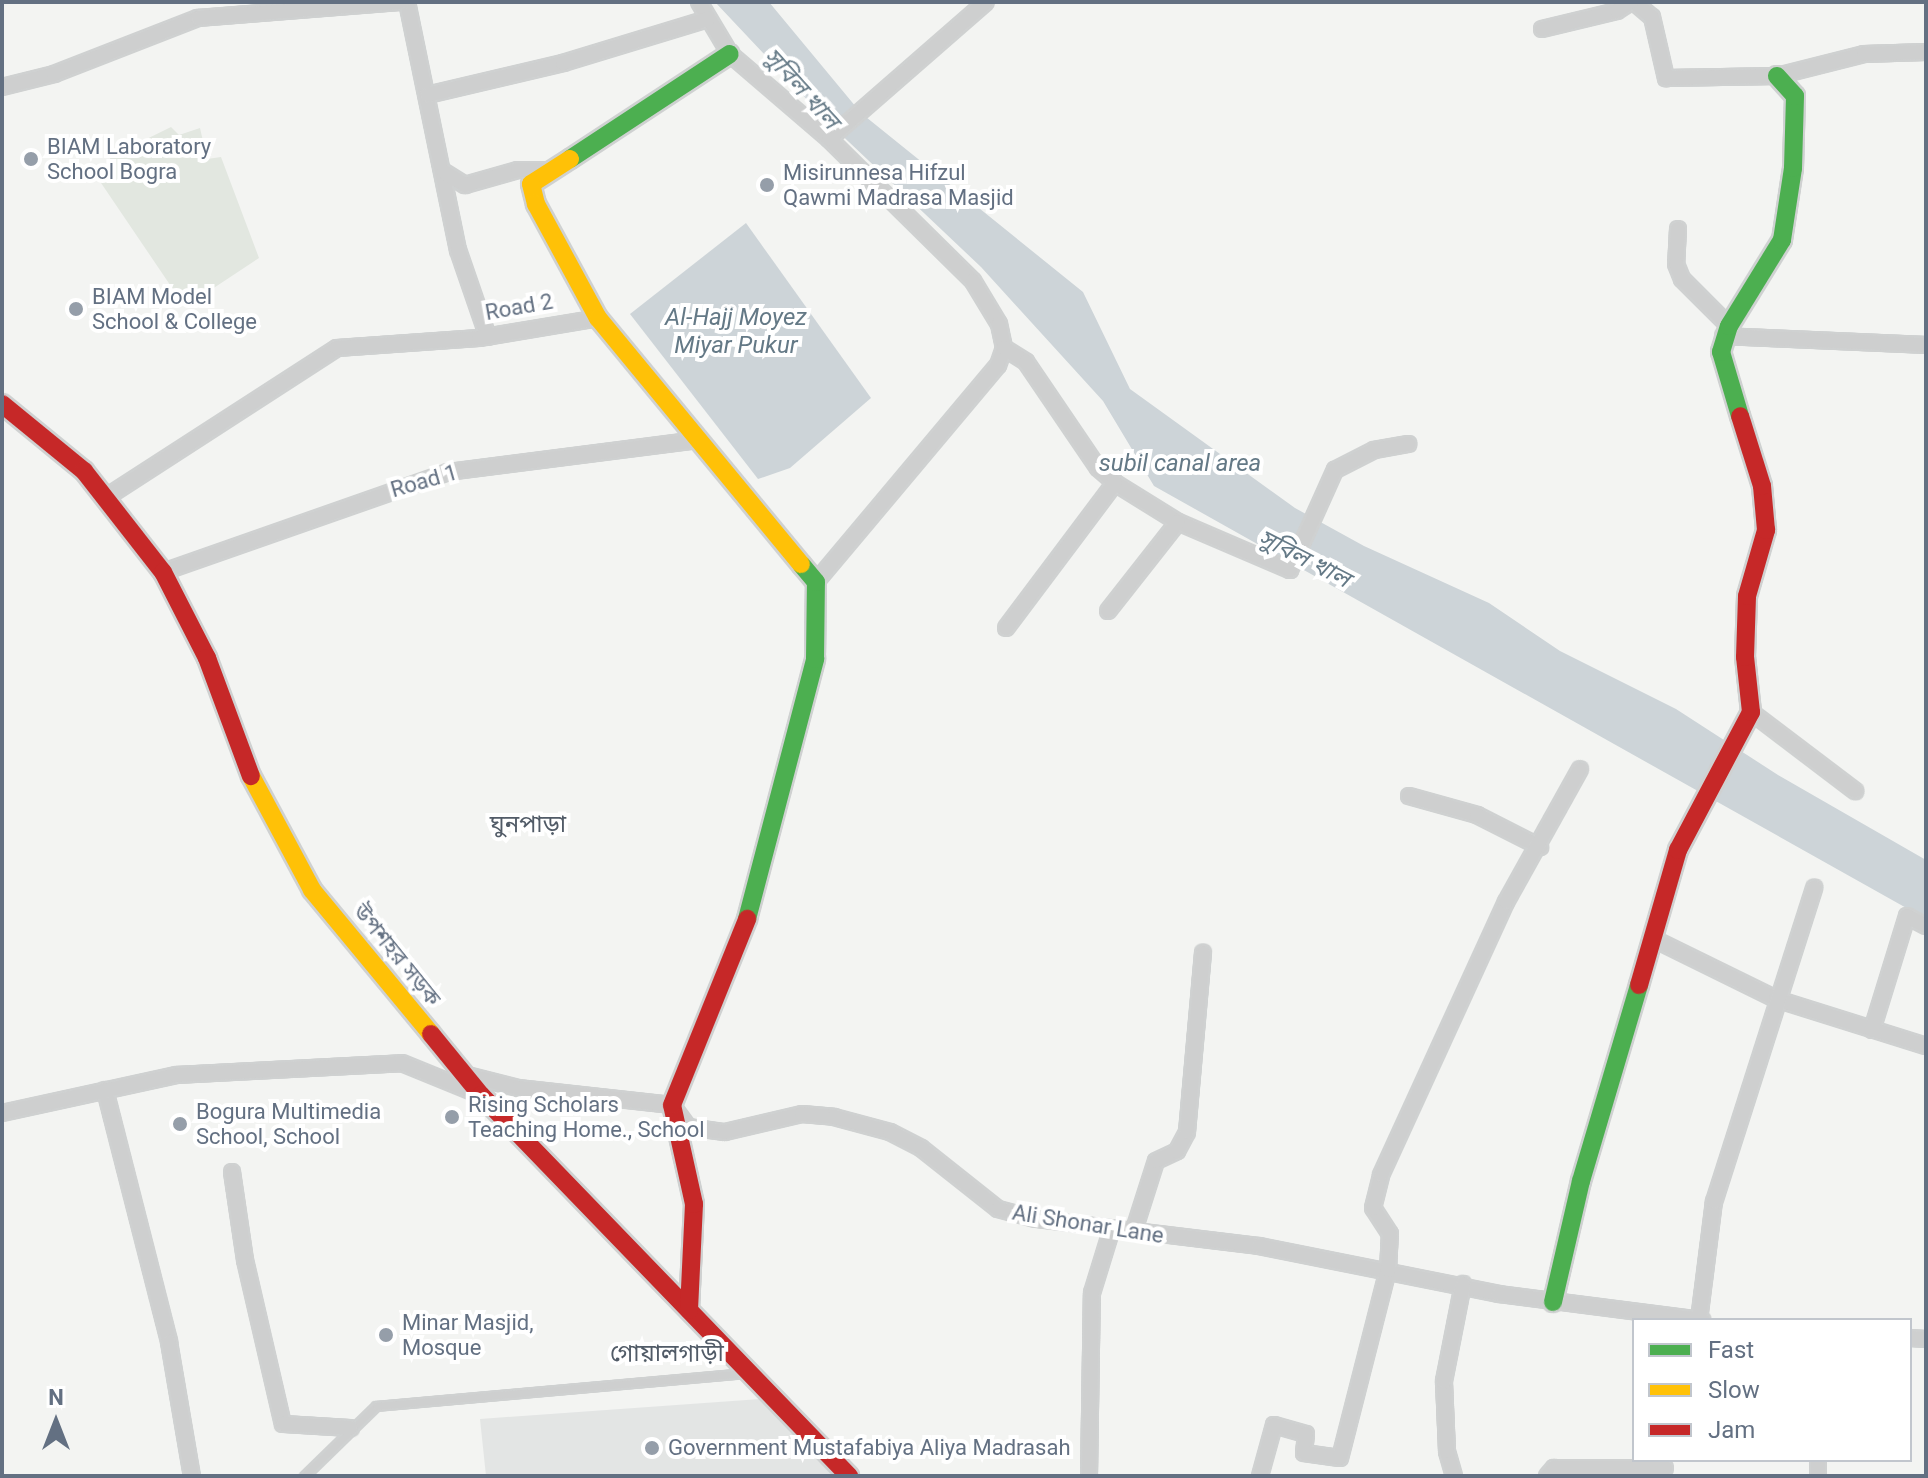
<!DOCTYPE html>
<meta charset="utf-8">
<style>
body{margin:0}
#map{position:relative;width:1928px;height:1478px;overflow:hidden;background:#f3f4f2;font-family:Roboto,"Noto Sans Bengali",sans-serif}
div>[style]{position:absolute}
.built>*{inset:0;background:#e3e5e4}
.green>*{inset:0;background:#e2e7e0}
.water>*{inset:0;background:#cdd4d8}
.roads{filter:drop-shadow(2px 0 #cfd1d1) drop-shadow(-2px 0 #cfd1d1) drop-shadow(0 2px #cfd1d1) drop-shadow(0 -2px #cfd1d1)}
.lane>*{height:7px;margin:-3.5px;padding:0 3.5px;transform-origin:3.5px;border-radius:3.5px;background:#cecfcf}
.street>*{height:14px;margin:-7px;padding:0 7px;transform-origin:7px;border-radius:7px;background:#cecfcf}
.fast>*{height:18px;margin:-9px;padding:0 9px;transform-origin:9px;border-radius:9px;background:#4caf50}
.slow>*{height:18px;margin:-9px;padding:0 9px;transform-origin:9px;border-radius:9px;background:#ffc107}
.jam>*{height:18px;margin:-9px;padding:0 9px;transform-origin:9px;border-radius:9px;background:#c62828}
.dots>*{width:22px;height:22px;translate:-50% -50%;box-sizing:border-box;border:4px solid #fff;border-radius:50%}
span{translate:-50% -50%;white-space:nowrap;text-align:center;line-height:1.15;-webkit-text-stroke:8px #fff;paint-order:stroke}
.poi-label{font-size:22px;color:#637082}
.left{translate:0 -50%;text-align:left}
.street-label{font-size:22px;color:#637082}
.water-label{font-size:24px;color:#647986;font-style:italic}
.neighbourhood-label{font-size:24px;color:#515b67}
.frame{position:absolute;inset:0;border:4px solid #637082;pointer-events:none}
.legend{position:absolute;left:1632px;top:1318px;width:280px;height:144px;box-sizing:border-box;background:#fff;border:2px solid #c1c6cd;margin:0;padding:10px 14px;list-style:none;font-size:24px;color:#637082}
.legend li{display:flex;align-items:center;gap:16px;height:40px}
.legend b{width:40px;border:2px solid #c1c6cd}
.north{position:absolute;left:16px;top:1382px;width:80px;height:80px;-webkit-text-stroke:6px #fff;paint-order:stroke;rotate:0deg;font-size:22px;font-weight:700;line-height:32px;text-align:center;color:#637082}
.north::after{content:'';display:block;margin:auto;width:28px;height:36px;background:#637082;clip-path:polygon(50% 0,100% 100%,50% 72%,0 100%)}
</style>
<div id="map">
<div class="built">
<div style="clip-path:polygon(774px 1398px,849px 1476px,486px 1476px,480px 1419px)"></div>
</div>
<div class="green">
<div style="clip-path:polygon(171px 127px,179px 135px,200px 128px,207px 159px,221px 157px,259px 258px,185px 307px,97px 177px,111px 170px,110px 157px)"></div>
</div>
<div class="water">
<div style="clip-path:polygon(715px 2px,769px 2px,861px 113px,1083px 292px,1130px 389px,1295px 508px,1364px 546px,1489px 603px,1560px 651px,1676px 709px,1778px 775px,1926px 860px,1926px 919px,1154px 486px,1103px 401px,981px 267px,831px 125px)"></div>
<div style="clip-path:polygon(746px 223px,871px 398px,790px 468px,758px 479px,630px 314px)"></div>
</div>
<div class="roads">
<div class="lane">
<div style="left:304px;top:1476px;width:100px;rotate:-44.2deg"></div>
<div style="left:376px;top:1406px;width:368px;rotate:-5.1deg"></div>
</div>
<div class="street">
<div style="left:407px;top:2px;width:253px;rotate:78.4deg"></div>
<div style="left:458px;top:250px;width:92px;rotate:71deg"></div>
<div style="left:699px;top:2px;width:61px;rotate:59.2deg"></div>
<div style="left:730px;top:54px;width:130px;rotate:40.6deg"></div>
<div style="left:829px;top:139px;width:202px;rotate:44.6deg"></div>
<div style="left:973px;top:281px;width:50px;rotate:58.8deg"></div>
<div style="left:999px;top:324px;width:25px;rotate:78deg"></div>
<div style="left:1004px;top:348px;width:18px;rotate:109deg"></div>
<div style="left:998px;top:365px;width:283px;rotate:130deg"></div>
<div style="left:1634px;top:2px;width:23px;rotate:40deg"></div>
<div style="left:1652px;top:17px;width:63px;rotate:77.1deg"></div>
<div style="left:1666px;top:78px;width:111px;rotate:-1deg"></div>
<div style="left:1777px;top:76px;width:90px;rotate:-14.2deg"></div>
<div style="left:1864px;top:54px;width:62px;rotate:-1.8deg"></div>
<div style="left:1542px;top:29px;width:77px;rotate:-13.5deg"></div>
<div style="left:1617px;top:11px;width:17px;rotate:-33deg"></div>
<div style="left:2px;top:87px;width:54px;rotate:-14deg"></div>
<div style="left:54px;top:74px;width:155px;rotate:-21.3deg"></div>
<div style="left:198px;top:18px;width:205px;rotate:-4.5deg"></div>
<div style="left:427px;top:95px;width:140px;rotate:-13.2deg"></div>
<div style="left:563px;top:63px;width:152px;rotate:-16.9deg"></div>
<div style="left:829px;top:139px;width:208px;rotate:-41.1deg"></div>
<div style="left:444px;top:172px;width:25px;rotate:32deg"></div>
<div style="left:465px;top:185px;width:55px;rotate:-15.8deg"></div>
<div style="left:518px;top:170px;width:36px"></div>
<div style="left:1678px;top:229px;width:35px;rotate:93deg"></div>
<div style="left:1676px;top:264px;width:16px;rotate:68deg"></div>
<div style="left:1682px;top:279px;width:66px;rotate:45deg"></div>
<div style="left:1723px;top:336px;width:203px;rotate:2.5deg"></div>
<div style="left:1004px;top:348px;width:26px;rotate:32deg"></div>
<div style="left:1026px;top:362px;width:128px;rotate:55.8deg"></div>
<div style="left:1098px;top:468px;width:23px;rotate:41deg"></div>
<div style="left:1115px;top:483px;width:74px;rotate:31.8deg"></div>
<div style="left:1178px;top:522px;width:122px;rotate:23.2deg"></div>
<div style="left:1290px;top:570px;width:110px;rotate:-65.8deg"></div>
<div style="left:1335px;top:470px;width:44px;rotate:-27.1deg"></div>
<div style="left:1374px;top:450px;width:35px;rotate:-10deg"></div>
<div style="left:105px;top:498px;width:276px;rotate:-32.9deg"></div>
<div style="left:337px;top:348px;width:142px;rotate:-4deg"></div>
<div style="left:479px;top:338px;width:121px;rotate:-9.5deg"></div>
<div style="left:163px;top:572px;width:302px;rotate:-19.3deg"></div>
<div style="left:448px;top:472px;width:251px;rotate:-7.3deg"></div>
<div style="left:1108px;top:611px;width:113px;rotate:-51.8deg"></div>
<div style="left:1006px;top:628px;width:181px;rotate:-53.1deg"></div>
<div style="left:1751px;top:712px;width:131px;rotate:37.2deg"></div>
<div style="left:1409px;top:796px;width:71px;rotate:15.6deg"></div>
<div style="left:1477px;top:815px;width:71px;rotate:26.9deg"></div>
<div style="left:1654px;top:939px;width:136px;rotate:26.2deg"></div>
<div style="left:1776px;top:999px;width:157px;rotate:17.4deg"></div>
<div style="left:1872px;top:1030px;width:119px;rotate:-72.9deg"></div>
<div style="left:1907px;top:916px;width:21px;rotate:28deg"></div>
<div style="left:463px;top:1074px;width:57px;rotate:14.3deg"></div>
<div style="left:518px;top:1088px;width:155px;rotate:6.3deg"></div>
<div style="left:672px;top:1105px;width:27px;rotate:54deg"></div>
<div style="left:688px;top:1127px;width:37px;rotate:8deg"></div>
<div style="left:725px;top:1132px;width:79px;rotate:-13.2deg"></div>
<div style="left:802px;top:1114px;width:32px;rotate:5deg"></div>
<div style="left:834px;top:1117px;width:58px;rotate:15deg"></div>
<div style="left:890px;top:1132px;width:35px;rotate:27deg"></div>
<div style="left:921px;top:1148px;width:98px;rotate:38.4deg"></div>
<div style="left:998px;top:1209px;width:39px;rotate:15deg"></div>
<div style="left:1036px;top:1219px;width:225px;rotate:6.9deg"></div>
<div style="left:1259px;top:1246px;width:245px;rotate:11.3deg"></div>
<div style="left:1499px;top:1294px;width:205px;rotate:7.3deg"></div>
<div style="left:105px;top:1090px;width:260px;rotate:75.7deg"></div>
<div style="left:169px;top:1342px;width:136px;rotate:80.3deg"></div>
<div style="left:2px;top:1113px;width:178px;rotate:-12.3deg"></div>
<div style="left:176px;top:1075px;width:226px;rotate:-3deg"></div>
<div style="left:402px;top:1063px;width:82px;rotate:22.2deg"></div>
<div style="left:232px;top:1172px;width:89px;rotate:81.6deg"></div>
<div style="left:245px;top:1260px;width:168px;rotate:77deg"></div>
<div style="left:283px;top:1424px;width:68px;rotate:3.4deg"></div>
<div style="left:1134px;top:1230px;width:72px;rotate:-72.3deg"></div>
<div style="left:1156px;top:1161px;width:23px;rotate:-25deg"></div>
<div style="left:1177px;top:1151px;width:21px;rotate:-62deg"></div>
<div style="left:1187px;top:1132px;width:180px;rotate:-84.9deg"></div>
<div style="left:1699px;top:1320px;width:119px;rotate:-82.8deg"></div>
<div style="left:1714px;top:1202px;width:330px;rotate:-72.3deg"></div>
<div style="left:1910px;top:1338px;width:16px;rotate:4deg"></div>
<div style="left:1089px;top:1476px;width:183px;rotate:-89.1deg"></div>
<div style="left:1092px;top:1293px;width:68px;rotate:-72.9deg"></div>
<div style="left:1260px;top:1476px;width:53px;rotate:-74.6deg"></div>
<div style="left:1274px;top:1425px;width:33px;rotate:16deg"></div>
<div style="left:1306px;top:1434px;width:19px;rotate:96deg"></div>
<div style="left:1304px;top:1453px;width:36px;rotate:8deg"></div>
<div style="left:1340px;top:1458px;width:194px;rotate:-75.7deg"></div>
<div style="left:1388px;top:1270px;width:36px;rotate:-87deg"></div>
<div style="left:1390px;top:1234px;width:31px;rotate:-123deg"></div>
<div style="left:1373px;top:1208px;width:34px;rotate:-76deg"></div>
<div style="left:1381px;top:1175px;width:300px;rotate:-65.4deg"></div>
<div style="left:1506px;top:902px;width:152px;rotate:-60.9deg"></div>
<div style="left:1454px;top:1476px;width:26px;rotate:-106deg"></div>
<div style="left:1447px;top:1451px;width:70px;rotate:-92.5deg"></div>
<div style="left:1444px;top:1381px;width:99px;rotate:-78.9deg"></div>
<div style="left:1547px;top:1476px;width:11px;rotate:-49deg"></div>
<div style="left:1554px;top:1468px;width:111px"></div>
<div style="left:1818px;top:1476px;width:16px;rotate:-90deg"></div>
</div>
<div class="fast">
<div style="left:570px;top:159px;width:191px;rotate:-33.3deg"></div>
<div style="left:1740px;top:416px;width:67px;rotate:-106.5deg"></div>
<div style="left:1721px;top:352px;width:27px;rotate:-73deg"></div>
<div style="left:1729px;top:326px;width:101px;rotate:-58.4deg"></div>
<div style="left:1782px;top:240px;width:73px;rotate:-81.3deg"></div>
<div style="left:1793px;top:168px;width:72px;rotate:-88.4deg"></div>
<div style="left:1795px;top:96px;width:27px;rotate:-132deg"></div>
<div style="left:747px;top:919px;width:269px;rotate:-75.3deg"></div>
<div style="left:815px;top:659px;width:77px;rotate:-89.3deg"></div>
<div style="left:816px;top:582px;width:23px;rotate:-130deg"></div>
<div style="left:1553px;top:1302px;width:124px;rotate:-77deg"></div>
<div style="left:1581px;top:1181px;width:204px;rotate:-73.5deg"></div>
</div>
<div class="slow">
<div style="left:570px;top:159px;width:46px;rotate:147.3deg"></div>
<div style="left:531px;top:184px;width:21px;rotate:76deg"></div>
<div style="left:536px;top:204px;width:130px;rotate:61.5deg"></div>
<div style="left:598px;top:318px;width:319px;rotate:50.5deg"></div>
<div style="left:251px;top:776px;width:129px;rotate:61.8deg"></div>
<div style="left:312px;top:890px;width:187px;rotate:50.4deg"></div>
</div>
<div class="jam">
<div style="left:2px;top:404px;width:106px;rotate:39.3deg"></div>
<div style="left:84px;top:471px;width:128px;rotate:52deg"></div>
<div style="left:163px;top:572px;width:97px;rotate:62.9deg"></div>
<div style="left:207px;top:658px;width:126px;rotate:69.6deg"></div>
<div style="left:1639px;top:985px;width:141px;rotate:-73.9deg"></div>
<div style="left:1678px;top:850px;width:156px;rotate:-62.1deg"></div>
<div style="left:1751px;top:712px;width:55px;rotate:-96.2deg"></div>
<div style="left:1745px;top:657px;width:61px;rotate:-88.1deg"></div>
<div style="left:1747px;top:596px;width:69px;rotate:-73.9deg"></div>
<div style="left:1766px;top:530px;width:44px;rotate:-95.2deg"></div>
<div style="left:1762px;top:486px;width:73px;rotate:-107.4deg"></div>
<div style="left:431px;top:1034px;width:79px;rotate:50.7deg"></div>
<div style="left:481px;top:1095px;width:530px;rotate:45.99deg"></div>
<div style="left:689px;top:1310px;width:106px;rotate:-87.3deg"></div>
<div style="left:694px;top:1204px;width:101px;rotate:-102.5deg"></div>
<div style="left:672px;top:1105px;width:201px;rotate:-68deg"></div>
</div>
</div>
<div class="dots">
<div style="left:31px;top:159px;background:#959ea9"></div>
<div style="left:767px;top:185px;background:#959ea9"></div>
<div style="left:76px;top:309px;background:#959ea9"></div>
<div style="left:452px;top:1117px;background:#959ea9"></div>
<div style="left:180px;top:1124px;background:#959ea9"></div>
<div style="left:386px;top:1335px;background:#959ea9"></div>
<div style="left:652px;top:1448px;background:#959ea9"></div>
</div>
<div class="poi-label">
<span class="left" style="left:47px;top:159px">BIAM Laboratory<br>School Bogra</span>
<span class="left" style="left:783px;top:185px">Misirunnesa Hifzul<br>Qawmi Madrasa Masjid</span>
<span class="left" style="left:92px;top:309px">BIAM Model<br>School &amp; College</span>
<span class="left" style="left:468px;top:1117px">Rising Scholars<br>Teaching Home., School</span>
<span class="left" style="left:196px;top:1124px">Bogura Multimedia<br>School, School</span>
<span class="left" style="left:402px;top:1335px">Minar Masjid,<br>Mosque</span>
<span class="left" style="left:668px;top:1448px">Government Mustafabiya Aliya Madrasah</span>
</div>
<div class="street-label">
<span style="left:519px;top:307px;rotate:-10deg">Road 2</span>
<span style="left:424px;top:481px;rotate:-16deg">Road 1</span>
<span style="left:397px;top:955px;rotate:51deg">উপশহর সড়ক</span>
<span style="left:1088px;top:1224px;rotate:9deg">Ali Shonar Lane</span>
</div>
<div class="water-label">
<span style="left:801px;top:89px;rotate:48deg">সুবিল খাল</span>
<span style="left:736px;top:332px">Al-Hajj Moyez<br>Miyar Pukur</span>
<span style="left:1180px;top:464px">subil canal area</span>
<span style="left:1304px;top:559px;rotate:27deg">সুবিল খাল</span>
</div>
<div class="neighbourhood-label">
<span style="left:528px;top:825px">ঘুনপাড়া</span>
<span style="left:667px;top:1354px">গোয়ালগাড়ী</span>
</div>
<div class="frame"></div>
<ul class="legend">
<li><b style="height:10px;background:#4caf50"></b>Fast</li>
<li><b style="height:10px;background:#ffc107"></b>Slow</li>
<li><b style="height:10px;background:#c62828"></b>Jam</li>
</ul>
<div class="north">N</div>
</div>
